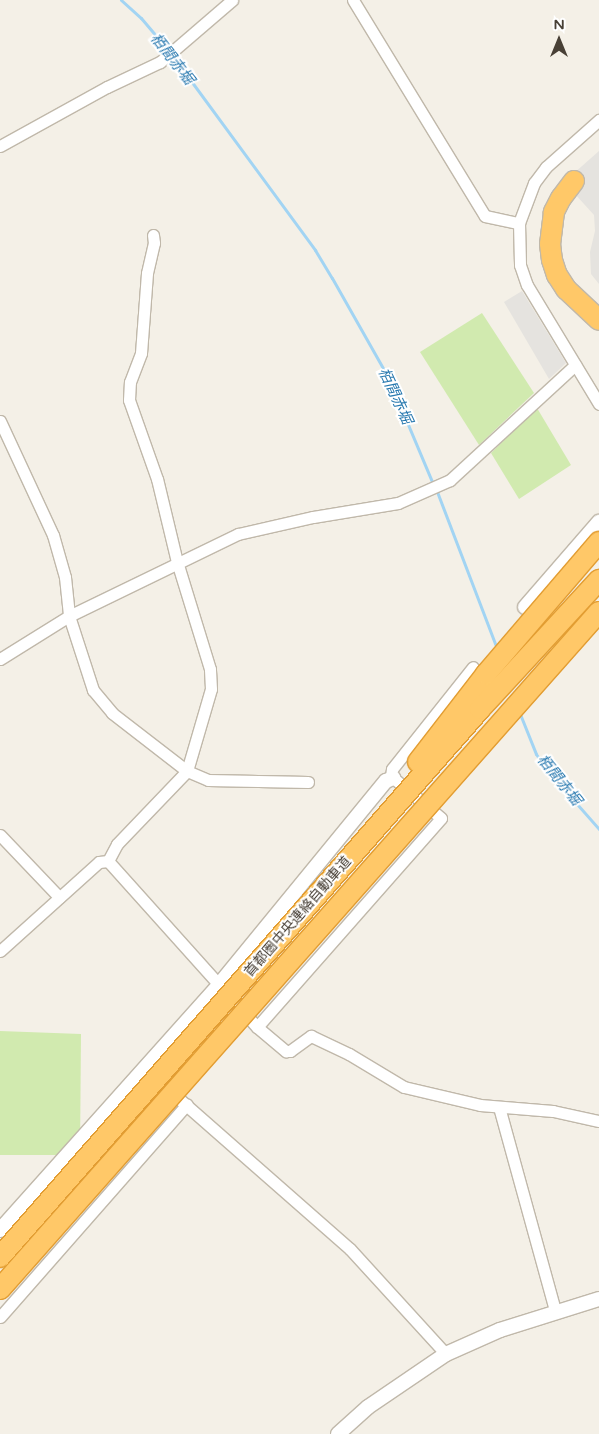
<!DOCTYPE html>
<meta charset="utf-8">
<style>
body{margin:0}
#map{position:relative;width:599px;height:1434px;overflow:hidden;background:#f4f0e7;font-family:"Varela Round","Noto Sans JP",sans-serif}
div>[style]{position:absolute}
.green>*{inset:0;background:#d1eaaf}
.parking>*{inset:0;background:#e5e3df}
.stream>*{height:3px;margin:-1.5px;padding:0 1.5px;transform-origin:1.5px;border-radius:1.5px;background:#a2d4f3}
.roads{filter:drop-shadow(1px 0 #c0b8aa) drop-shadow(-1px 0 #c0b8aa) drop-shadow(0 1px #c0b8aa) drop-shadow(0 -1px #c0b8aa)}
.minor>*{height:11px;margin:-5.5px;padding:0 5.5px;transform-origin:5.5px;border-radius:5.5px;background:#fff}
.tertiary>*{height:14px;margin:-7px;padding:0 7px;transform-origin:7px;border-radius:7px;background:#fff}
.motorway>*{height:20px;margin:-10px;padding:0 10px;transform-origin:10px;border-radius:10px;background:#ffc868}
.bridges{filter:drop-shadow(1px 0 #e29d33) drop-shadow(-1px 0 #e29d33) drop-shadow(0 1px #e29d33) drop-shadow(0 -1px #e29d33)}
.motorway-bridge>*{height:20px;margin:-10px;padding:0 10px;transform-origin:10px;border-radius:10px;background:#ffc868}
span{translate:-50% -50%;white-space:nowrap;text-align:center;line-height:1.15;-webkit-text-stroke:4px #fff;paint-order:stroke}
.street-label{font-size:14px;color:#484036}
.water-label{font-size:15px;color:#2a7ab0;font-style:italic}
.north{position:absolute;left:534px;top:15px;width:50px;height:50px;-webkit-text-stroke:4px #fff;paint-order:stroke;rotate:0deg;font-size:14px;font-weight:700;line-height:20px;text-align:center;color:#484036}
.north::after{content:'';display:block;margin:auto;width:18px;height:22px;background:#484036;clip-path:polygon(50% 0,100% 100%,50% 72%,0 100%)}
</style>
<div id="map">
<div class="green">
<div style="clip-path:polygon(482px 313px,534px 393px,479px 445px,420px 352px)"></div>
<div style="clip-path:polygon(537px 408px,571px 465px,519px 499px,491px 453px)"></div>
<div style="clip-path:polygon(0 1031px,81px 1034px,80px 1155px,0 1155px)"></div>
</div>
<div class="parking">
<div style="clip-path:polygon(599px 151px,599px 284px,591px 274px,590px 252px,595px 231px,594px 215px,564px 182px)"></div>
<div style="clip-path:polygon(522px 291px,566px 363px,549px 379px,504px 302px)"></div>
</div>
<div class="stream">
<div style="left:121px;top:0;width:27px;rotate:42deg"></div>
<div style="left:141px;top:18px;width:42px;rotate:49.8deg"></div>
<div style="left:172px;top:55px;width:242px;rotate:53.7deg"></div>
<div style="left:315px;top:250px;width:33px;rotate:59deg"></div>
<div style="left:332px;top:278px;width:114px;rotate:60.5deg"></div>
<div style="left:388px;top:377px;width:116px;rotate:67.2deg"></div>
<div style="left:436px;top:489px;width:171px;rotate:69.1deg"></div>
<div style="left:520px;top:714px;width:43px;rotate:68.2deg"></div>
<div style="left:536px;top:754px;width:19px;rotate:55deg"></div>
<div style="left:547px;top:770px;width:79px;rotate:48.6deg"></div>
</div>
<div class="roads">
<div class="minor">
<div style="left:353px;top:0;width:253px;rotate:58.6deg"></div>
<div style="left:485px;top:216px;width:35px;rotate:12deg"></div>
<div style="left:519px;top:223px;width:42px;rotate:88.6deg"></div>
<div style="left:520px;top:265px;width:21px;rotate:71deg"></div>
<div style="left:527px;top:285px;width:139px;rotate:58.8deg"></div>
<div style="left:0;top:146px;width:122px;rotate:-28.9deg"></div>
<div style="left:107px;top:87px;width:59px;rotate:-25.3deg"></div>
<div style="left:160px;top:62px;width:95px;rotate:-40.7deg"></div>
<div style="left:519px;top:223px;width:43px;rotate:-69.4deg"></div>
<div style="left:534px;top:183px;width:20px;rotate:-53deg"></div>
<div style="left:546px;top:167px;width:71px;rotate:-41.6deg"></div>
<div style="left:0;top:421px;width:126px;rotate:65.1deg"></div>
<div style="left:53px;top:535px;width:44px;rotate:74.1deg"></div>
<div style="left:65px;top:577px;width:39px;rotate:84deg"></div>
<div style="left:69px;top:616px;width:78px;rotate:72deg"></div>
<div style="left:93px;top:690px;width:30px;rotate:50deg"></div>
<div style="left:112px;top:713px;width:95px;rotate:37.7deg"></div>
<div style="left:187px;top:771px;width:23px;rotate:23deg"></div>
<div style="left:208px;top:780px;width:100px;rotate:1.1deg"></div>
<div style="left:0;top:659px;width:81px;rotate:-31.9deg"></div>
<div style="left:69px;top:616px;width:188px;rotate:-25.9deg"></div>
<div style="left:238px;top:534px;width:77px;rotate:-12.8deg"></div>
<div style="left:313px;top:517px;width:86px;rotate:-9.4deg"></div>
<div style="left:398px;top:503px;width:57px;rotate:-23.9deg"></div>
<div style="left:450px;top:480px;width:170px;rotate:-42.6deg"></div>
<div style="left:0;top:835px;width:86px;rotate:46.4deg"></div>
<div style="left:108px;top:861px;width:19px;rotate:-62deg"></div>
<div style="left:117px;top:844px;width:101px;rotate:-46.2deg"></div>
<div style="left:187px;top:771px;width:85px;rotate:-73.7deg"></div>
<div style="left:211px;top:689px;width:20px;rotate:-93deg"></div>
<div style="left:210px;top:669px;width:112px;rotate:-107.1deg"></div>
<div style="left:177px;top:562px;width:85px;rotate:-103.5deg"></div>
<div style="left:157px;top:479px;width:84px;rotate:-109.5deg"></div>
<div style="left:129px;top:400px;width:18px;rotate:-87deg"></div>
<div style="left:130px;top:382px;width:31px;rotate:-69deg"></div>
<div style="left:141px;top:353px;width:80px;rotate:-85.7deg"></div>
<div style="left:147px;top:273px;width:31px;rotate:-77deg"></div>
<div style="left:154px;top:243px;width:8px;rotate:-97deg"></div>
<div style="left:108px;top:861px;width:223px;rotate:48.1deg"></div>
<div style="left:257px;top:1027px;width:38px;rotate:40deg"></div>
<div style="left:286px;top:1051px;width:4px"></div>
<div style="left:290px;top:1051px;width:26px;rotate:-36deg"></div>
<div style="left:311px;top:1036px;width:42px;rotate:25.3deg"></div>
<div style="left:349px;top:1054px;width:64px;rotate:31deg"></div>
<div style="left:404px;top:1087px;width:78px;rotate:13.3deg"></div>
<div style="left:480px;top:1105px;width:73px;rotate:4.7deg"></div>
<div style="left:553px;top:1111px;width:47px;rotate:12.3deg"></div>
<div style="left:0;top:951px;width:133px;rotate:-42deg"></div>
<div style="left:99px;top:862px;width:9px;rotate:-6deg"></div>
<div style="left:257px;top:1027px;width:278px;rotate:-48.6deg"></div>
<div style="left:441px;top:818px;width:65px;rotate:-140deg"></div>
<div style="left:391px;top:776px;width:7px;rotate:-82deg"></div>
<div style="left:392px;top:769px;width:130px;rotate:-51.5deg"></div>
<div style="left:153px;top:1076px;width:262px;rotate:41.3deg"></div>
<div style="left:350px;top:1249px;width:142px;rotate:47.6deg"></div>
<div style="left:499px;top:1107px;width:212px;rotate:74.6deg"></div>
<div style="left:0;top:1317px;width:283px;rotate:-48.7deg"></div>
</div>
<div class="tertiary">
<div style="left:525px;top:607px;width:113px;rotate:-49deg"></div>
<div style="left:0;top:1230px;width:327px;rotate:-48.2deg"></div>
<div style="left:218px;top:986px;width:265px;rotate:-50.7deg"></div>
<div style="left:386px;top:781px;width:8px;rotate:-23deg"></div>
<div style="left:338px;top:1434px;width:40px;rotate:-42deg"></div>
<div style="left:368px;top:1407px;width:94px;rotate:-34.2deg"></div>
<div style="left:446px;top:1354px;width:59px;rotate:-24deg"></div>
<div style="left:500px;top:1330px;width:104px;rotate:-17.4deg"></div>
</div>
<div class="motorway">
<div style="left:574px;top:181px;width:21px;rotate:127deg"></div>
<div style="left:561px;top:198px;width:16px;rotate:117deg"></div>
<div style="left:554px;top:212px;width:32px;rotate:97deg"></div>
<div style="left:550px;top:244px;width:16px;rotate:83deg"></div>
<div style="left:552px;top:260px;width:16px;rotate:72deg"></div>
<div style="left:557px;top:275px;width:17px;rotate:57deg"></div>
<div style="left:566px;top:289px;width:45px;rotate:43.2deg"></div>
</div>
</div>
<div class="bridges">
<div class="motorway-bridge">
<div style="left:418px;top:762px;width:111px;rotate:-52.3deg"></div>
<div style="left:486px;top:674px;width:174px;rotate:-49.4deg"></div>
<div style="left:0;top:1257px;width:728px;rotate:-48.78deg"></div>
<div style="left:480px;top:709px;width:176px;rotate:-47.3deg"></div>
<div style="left:0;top:1289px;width:904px;rotate:-48.5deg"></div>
</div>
</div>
<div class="street-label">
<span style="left:298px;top:917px;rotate:-49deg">首都圏中央連絡自動車道</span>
</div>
<div class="water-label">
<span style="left:172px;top:59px;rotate:52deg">栢間赤堀</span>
<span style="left:395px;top:396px;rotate:65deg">栢間赤堀</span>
<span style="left:559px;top:780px;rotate:51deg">栢間赤堀</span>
</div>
<div class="north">N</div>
</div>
